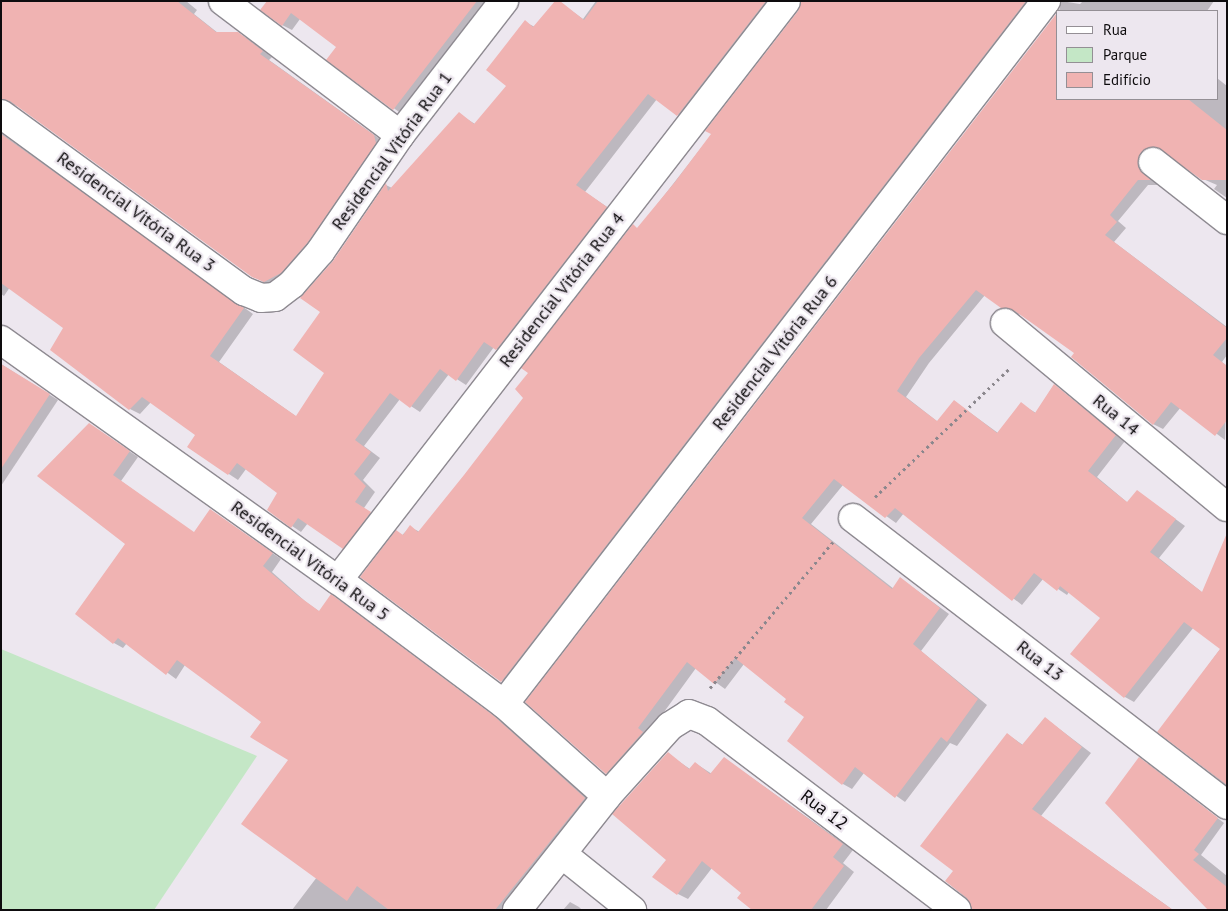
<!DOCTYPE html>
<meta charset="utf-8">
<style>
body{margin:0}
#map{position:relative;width:1228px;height:911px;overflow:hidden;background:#ede7ef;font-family:"PT Sans",sans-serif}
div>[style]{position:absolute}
.green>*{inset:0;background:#c4e7c6}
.shadow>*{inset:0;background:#0003}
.building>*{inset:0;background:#f0b3b2}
.path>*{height:3px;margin-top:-1.5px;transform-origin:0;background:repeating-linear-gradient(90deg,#8b878d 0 2.5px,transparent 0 6.5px)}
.roads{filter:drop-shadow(1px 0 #8e8a91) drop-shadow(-1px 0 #8e8a91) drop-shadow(0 1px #8e8a91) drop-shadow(0 -1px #8e8a91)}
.minor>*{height:28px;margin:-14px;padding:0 14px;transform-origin:14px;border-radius:14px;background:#fff}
span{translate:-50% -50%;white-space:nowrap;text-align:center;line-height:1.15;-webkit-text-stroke:4.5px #ede7ef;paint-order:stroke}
.street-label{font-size:18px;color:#0e0c0e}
.frame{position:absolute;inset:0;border:2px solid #0e0c0e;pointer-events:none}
.legend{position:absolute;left:1056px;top:10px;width:162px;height:90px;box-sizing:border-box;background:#ede7ef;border:1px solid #948f95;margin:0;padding:6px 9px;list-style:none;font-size:15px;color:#0e0c0e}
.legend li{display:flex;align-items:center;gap:10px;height:25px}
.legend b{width:25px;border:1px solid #948f95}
</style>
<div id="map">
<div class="green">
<div style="clip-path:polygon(1px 649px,257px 756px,154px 910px,1px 910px)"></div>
</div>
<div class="shadow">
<div style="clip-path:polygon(1px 1px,186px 1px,197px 10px,194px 14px,218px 33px,238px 33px,248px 39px,272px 57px,269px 60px,384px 142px,279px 286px,263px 282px,19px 106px,5px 104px,1px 108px)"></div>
<div style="clip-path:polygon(269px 1px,490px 1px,403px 115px,328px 59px,338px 47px,300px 19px,292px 30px,282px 25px)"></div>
<div style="clip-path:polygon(558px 1px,583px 19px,596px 1px,780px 1px,687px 121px,657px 99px,585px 192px,616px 213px,506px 355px,494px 347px,466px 385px,449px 374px,420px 412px,400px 399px,364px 446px,380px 458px,363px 480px,375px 492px,364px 508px,379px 519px,353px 553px,308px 523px,301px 532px,292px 526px,278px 493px,246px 469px,238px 480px,188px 447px,197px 435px,151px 402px,140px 414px,130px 409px,64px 328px,10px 287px,4px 296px,1px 294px,1px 133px,253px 314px,219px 362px,297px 417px,326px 373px,322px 312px,334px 262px,386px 185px,392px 188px,459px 114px,475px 124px,507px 86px,525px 22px,535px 27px)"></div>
<div style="clip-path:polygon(801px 1px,1040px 1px,511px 687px,362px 577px,410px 527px,420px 532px,525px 398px,638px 229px,712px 134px,800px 11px)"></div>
<div style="clip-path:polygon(1061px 1px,1080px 4px,1083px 1px,1214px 1px,1207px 11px,1059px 11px)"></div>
<div style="clip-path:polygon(1217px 78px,1227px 86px,1227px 198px,1214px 189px,1217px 185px,1203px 179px,1165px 152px,1150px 158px,1148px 174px,1159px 185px,1148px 185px,1118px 221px,1126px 228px,1114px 242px,1227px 327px,1227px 355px,1222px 362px,1227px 366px,1225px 440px,1181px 407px,1163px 429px,1153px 424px,1075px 353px,1023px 315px,1011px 313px,985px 295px,929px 363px,906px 397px,938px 422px,954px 401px,998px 433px,1021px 404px,1036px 413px,1054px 385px,1125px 441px,1097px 477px,1128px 503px,1137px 491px,1185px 526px,1159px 558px,1203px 593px,1227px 551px,1227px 786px,1159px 732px,1221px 648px,1194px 627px,1134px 702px,1125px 697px,1102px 617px,1069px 592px,1067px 595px,1043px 579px,1022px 605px,904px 513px,896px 523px,843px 485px,811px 524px,894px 589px,900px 578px,949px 614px,921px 651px,987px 705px,957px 746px,950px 743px,905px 802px,864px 773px,852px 789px,843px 784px,805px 717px,788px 699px,744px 664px,725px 689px,696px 668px,616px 778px,607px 773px,1057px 99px,1217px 99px)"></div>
<div style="clip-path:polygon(1px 364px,58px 400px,1px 486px)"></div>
<div style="clip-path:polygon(98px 430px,138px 457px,121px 481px,194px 534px,219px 516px,281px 559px,272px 572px,306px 602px,320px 612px,340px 601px,503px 723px,594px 804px,509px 910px,292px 910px,317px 877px,290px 760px,263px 721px,185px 665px,176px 679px,127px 643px,123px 648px,114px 643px,77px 614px,127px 544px)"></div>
<div style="clip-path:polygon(1045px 718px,1091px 753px,1041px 816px,1173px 910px,972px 910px,972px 903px,946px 881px,954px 871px,1007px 734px,1023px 745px)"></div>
<div style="clip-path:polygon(668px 754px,690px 769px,695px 763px,712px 774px,724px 758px,853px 850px,843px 863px,854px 872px,826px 910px,750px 910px,792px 850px,712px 868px,688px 899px,678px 894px,667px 859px)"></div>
<div style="clip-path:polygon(1147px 763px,1224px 823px,1201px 855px,1227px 876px,1227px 910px,1210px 910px)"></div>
<div style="clip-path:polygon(570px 902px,579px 907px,582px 910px,563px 910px)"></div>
</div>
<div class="building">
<div style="clip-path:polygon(1px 1px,177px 1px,216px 32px,238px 32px,263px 51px,260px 54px,374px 135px,376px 143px,308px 242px,281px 273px,264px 282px,252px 277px,10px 101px,1px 99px)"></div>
<div style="clip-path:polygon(267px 1px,477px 1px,393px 110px,326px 60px,336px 47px,291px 13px,282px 26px,260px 10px)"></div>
<div style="clip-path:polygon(555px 1px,560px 1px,584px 20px,598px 1px,766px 1px,677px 116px,648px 94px,576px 185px,607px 207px,496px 350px,484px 342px,456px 381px,440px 369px,410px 408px,390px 393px,355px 440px,371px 452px,354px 474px,366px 486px,355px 502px,371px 512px,343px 549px,298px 518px,291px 528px,267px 510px,277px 493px,237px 463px,228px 475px,187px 447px,195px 435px,142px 397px,129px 410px,50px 350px,63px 328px,1px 283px,1px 134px,244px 308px,210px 356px,296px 416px,324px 373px,293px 350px,320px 312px,300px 298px,333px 261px,386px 183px,388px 191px,459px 112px,474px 124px,506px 86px,486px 70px,525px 20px,533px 27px)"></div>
<div style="clip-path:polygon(801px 1px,1026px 1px,501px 682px,360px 577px,396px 530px,403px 535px,410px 525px,418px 532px,464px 475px,523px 398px,515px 389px,528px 373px,521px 368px,633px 224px,637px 228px,675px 182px,711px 134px,705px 131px,798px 11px)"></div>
<div style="clip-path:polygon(1057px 13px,1057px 99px,1188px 99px,1227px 130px,1227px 180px,1202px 180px,1156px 147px,1141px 152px,1138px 167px,1151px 180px,1138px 180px,1110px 215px,1117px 222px,1105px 235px,1227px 328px,1227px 338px,1213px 355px,1227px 366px,1227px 420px,1215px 436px,1171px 402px,1153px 425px,1071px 357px,1074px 353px,1015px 311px,1001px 308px,976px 290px,919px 358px,897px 391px,937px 421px,954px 400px,997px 433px,1021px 402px,1035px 413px,1054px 384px,1116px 435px,1088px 471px,1127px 502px,1137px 490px,1176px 519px,1150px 552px,1202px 592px,1227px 533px,1227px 785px,1157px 732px,1220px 649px,1184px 622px,1124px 698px,1070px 654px,1100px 618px,1060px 586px,1057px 591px,1034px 573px,1012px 601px,895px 508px,885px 518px,834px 479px,802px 518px,892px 589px,900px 577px,940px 608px,913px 644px,978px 699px,947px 742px,941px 737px,895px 798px,855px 767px,842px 785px,787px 741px,804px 717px,784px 702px,786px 699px,735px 658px,714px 684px,687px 662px,638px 728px,643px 732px,606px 774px,525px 702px)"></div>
<div style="clip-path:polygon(1px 364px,50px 394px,1px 469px)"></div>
<div style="clip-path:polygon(89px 423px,130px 451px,113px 475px,194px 532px,210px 509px,273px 553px,263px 566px,297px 595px,319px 611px,331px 594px,494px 716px,585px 798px,495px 910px,389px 910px,357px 886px,347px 901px,241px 824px,288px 760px,250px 737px,261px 722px,177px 660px,166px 675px,118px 638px,113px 644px,75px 614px,125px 544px,37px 476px)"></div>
<div style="clip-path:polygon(1045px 717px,1082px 747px,1032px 809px,1173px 910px,972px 910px,967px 898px,945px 881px,953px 871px,920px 846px,1007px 733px,1022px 745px)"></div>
<div style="clip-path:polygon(668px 752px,689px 769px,695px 762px,710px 774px,724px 757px,843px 844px,833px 857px,844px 866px,811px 910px,752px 910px,737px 898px,741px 893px,702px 861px,677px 895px,652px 877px,666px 860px,612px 814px)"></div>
<div style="clip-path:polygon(1139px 757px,1218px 818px,1194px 850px,1199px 854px,1193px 860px,1227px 887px,1227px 910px,1208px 910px,1105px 803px)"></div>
</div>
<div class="path">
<div style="left:875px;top:497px;width:188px;rotate:-43.7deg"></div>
<div style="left:710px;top:688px;width:191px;rotate:-49.9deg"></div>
</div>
<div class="roads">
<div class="minor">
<div style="left:223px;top:1px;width:222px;rotate:37.1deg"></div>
<div style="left:1px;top:114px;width:301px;rotate:36.1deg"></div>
<div style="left:244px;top:291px;width:18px;rotate:22deg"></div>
<div style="left:261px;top:298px;width:14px;rotate:-4deg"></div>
<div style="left:275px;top:297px;width:21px;rotate:-37deg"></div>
<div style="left:292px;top:284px;width:43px;rotate:-48.8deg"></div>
<div style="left:320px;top:252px;width:142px;rotate:-55.6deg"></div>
<div style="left:400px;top:135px;width:170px;rotate:-52.2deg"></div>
<div style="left:1153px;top:162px;width:94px;rotate:38.1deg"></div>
<div style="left:1005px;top:323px;width:288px;rotate:39.7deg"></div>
<div style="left:1px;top:340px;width:414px;rotate:35.5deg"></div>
<div style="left:338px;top:580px;width:207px;rotate:36.8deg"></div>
<div style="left:504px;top:704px;width:138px;rotate:41.8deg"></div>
<div style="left:853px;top:518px;width:471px;rotate:37.5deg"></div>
<div style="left:338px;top:580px;width:732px;rotate:-52.27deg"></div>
<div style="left:504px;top:704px;width:888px;rotate:-52.37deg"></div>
<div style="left:562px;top:854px;width:90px;rotate:38.7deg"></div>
<div style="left:517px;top:910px;width:145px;rotate:-51.7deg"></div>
<div style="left:607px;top:796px;width:94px;rotate:-48deg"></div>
<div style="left:670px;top:726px;width:22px;rotate:-32deg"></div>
<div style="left:689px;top:714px;width:19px;rotate:21deg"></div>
<div style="left:707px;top:721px;width:313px;rotate:37.1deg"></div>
</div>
</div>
<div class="street-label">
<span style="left:392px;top:151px;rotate:-54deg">Residencial Vitória Rua 1</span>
<span style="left:136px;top:212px;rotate:36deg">Residencial Vitória Rua 3</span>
<span style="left:562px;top:290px;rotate:-52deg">Residencial Vitória Rua 4</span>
<span style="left:775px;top:353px;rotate:-52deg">Residencial Vitória Rua 6</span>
<span style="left:1116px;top:415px;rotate:39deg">Rua 14</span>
<span style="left:310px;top:561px;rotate:36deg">Residencial Vitória Rua 5</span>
<span style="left:1040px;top:661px;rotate:38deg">Rua 13</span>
<span style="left:824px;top:810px;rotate:37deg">Rua 12</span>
</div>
<div class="frame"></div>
<ul class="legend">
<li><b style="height:6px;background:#fff"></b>Rua</li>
<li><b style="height:14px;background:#c4e7c6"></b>Parque</li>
<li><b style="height:14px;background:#f0b3b2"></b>Edifício</li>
</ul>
</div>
